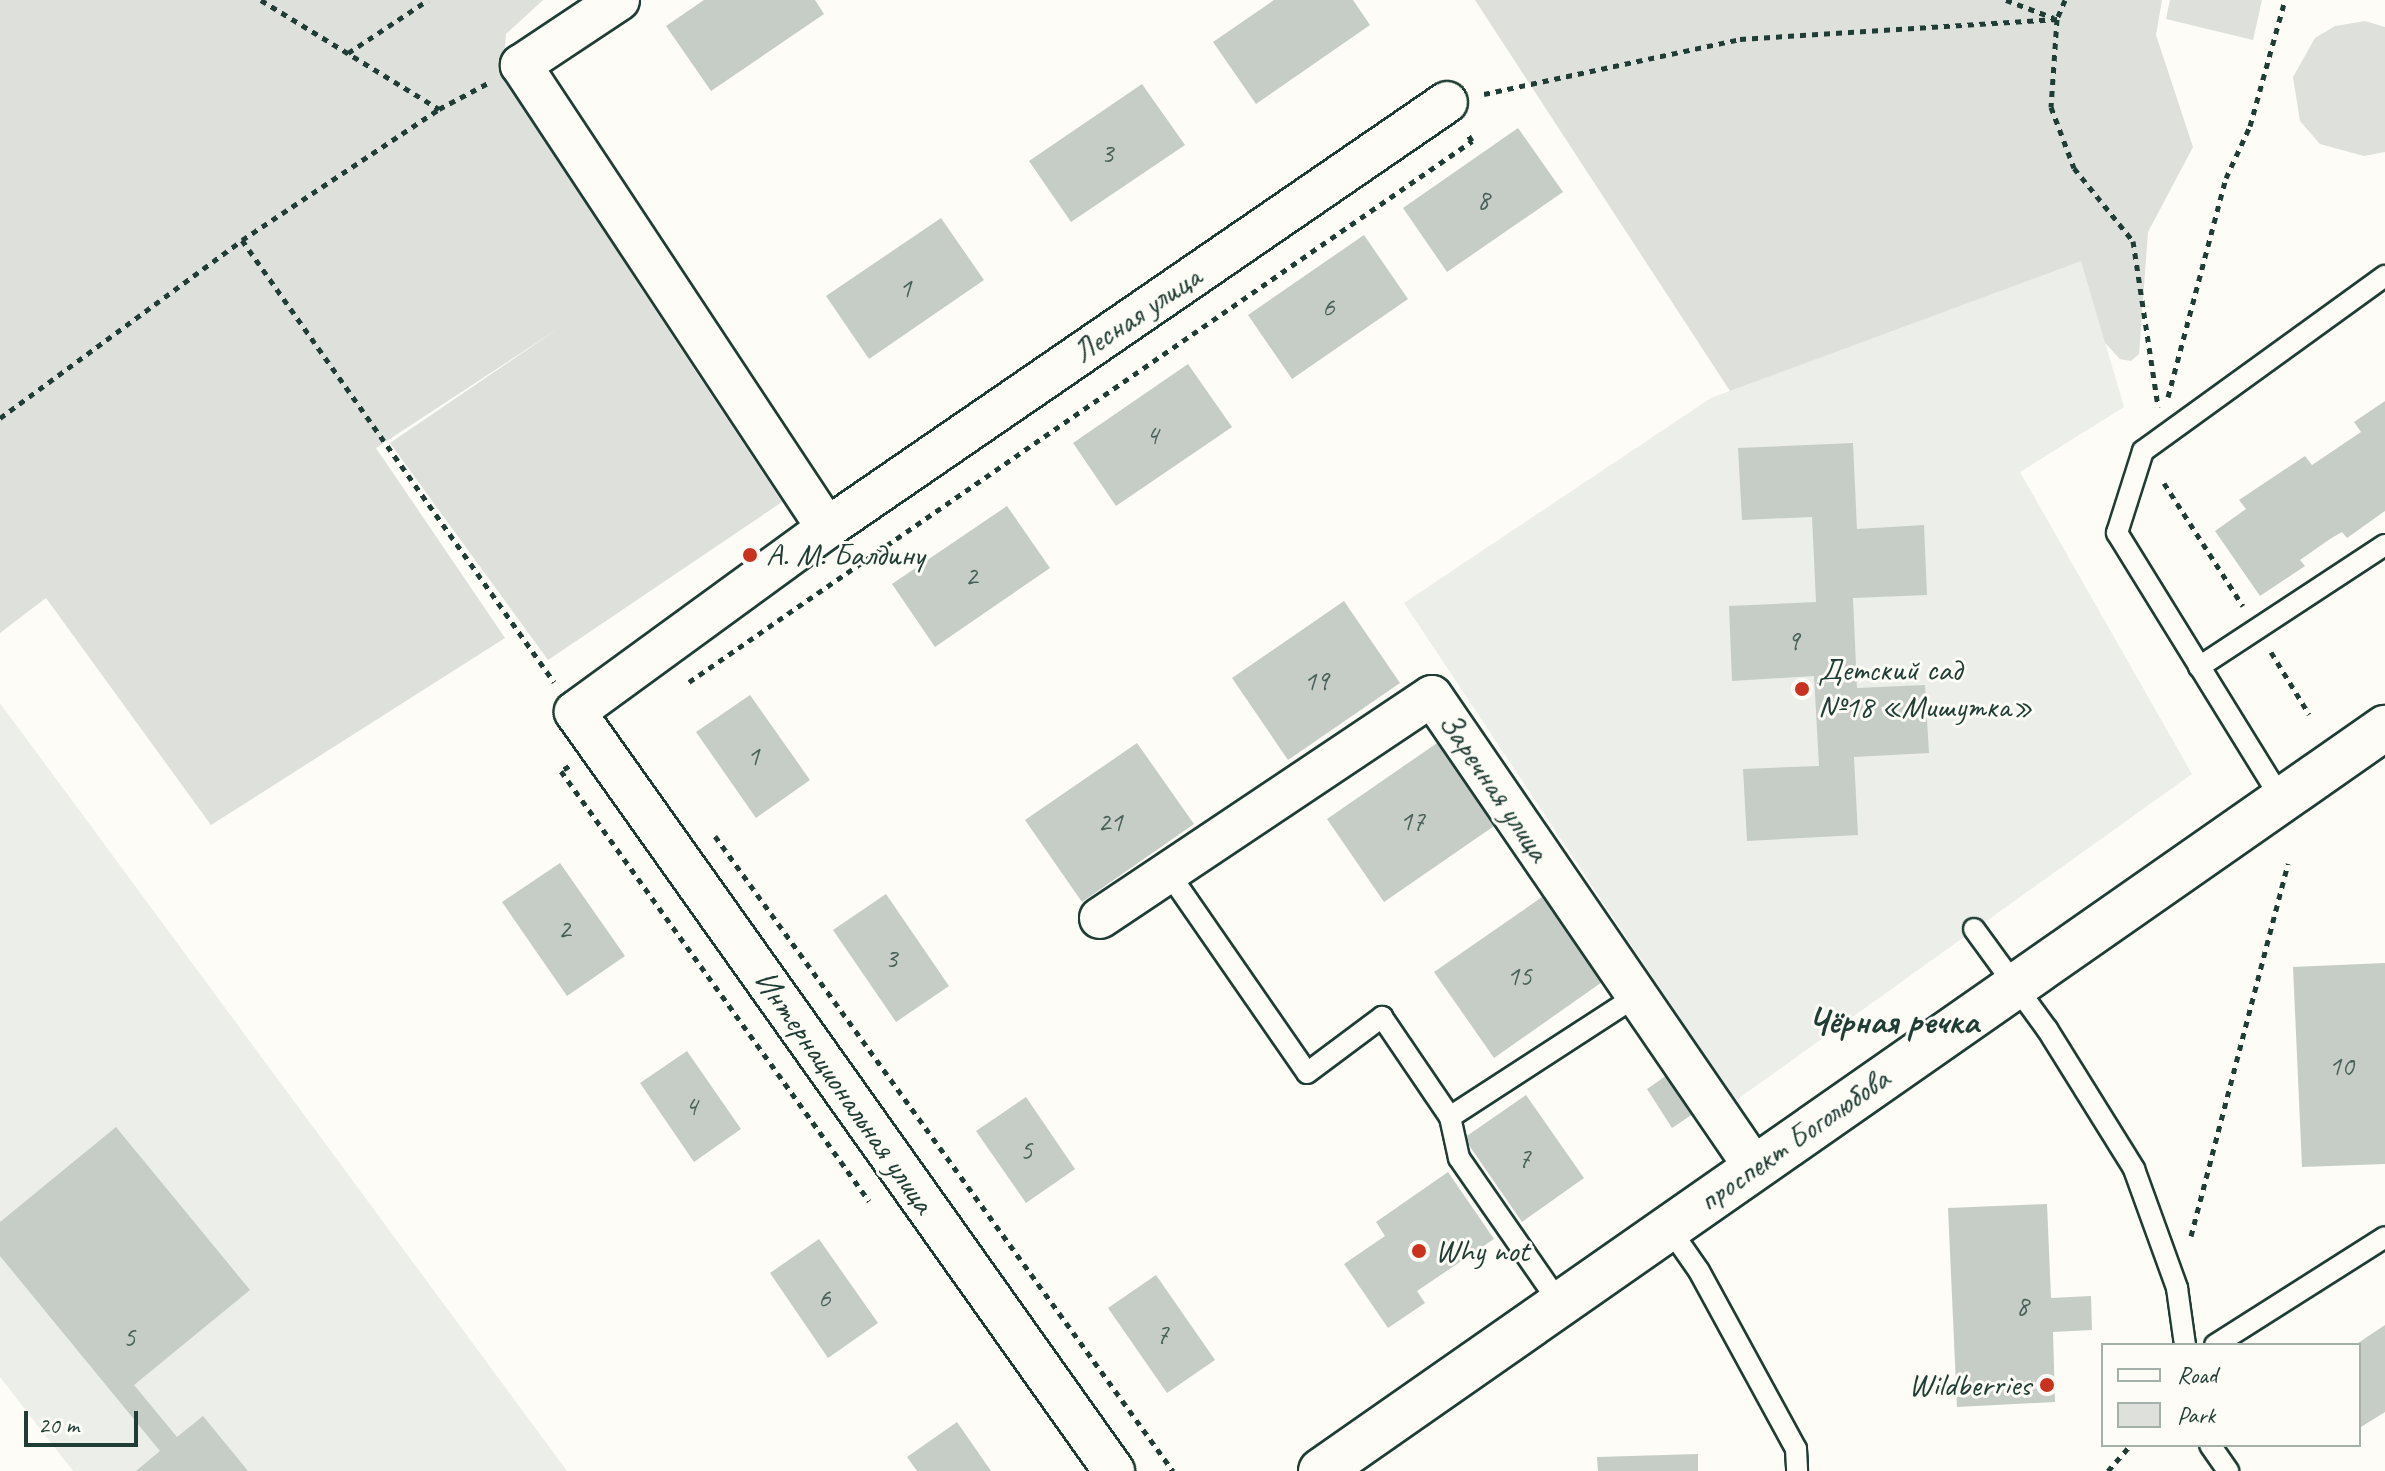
<!DOCTYPE html>
<meta charset="utf-8">
<style>
body{margin:0}
#map{position:relative;width:2385px;height:1471px;overflow:hidden;background:#fdfcf7;font-family:Caveat,sans-serif}
div>[style]{position:absolute}
.built>*{inset:0;background:#eceee9}
.green>*{inset:0;background:#dde0db}
.building>*{inset:0;background:#c6cdc7}
.path>*{height:5px;margin-top:-2.5px;transform-origin:0;background:repeating-linear-gradient(90deg,#1f3d34 0 6px,transparent 0 12px)}
.roads{filter:drop-shadow(2px 0 #1f3d34) drop-shadow(-2px 0 #1f3d34) drop-shadow(0 2px #1f3d34) drop-shadow(0 -2px #1f3d34)}
.service>*{height:20px;margin:-10px;padding:0 10px;transform-origin:10px;border-radius:10px;background:#fdfcf7}
.minor>*{height:40px;margin:-20px;padding:0 20px;transform-origin:20px;border-radius:20px;background:#fdfcf7}
.secondary>*{height:44px;margin:-22px;padding:0 22px;transform-origin:22px;border-radius:22px;background:#fdfcf7}
.dots>*{width:22px;height:22px;translate:-50% -50%;box-sizing:border-box;border:4px solid #fdfcf7;border-radius:50%}
span{translate:-50% -50%;white-space:nowrap;text-align:center;line-height:1.15;-webkit-text-stroke:6px #fdfcf7;paint-order:stroke}
.number-label{font-size:28px;color:#496159}
.number-label span{-webkit-text-stroke-width:0}
.street-label{font-size:32px;color:#1f3d34}
.poi-label{font-size:32px;color:#1f3d34}
.left{translate:0 -50%;text-align:left}
.right{translate:-100% -50%;text-align:right}
.quarter-label{font-size:36px;color:#1f3d34;font-weight:700}
.legend{position:absolute;left:2101px;top:1343px;width:260px;height:104px;box-sizing:border-box;background:#fdfcf7;border:2px solid #a4b0a9;margin:0;padding:10px 14px;list-style:none;font-size:24px;color:#1f3d34}
.legend li{display:flex;align-items:center;gap:16px;height:40px}
.legend b{width:40px;border:2px solid #a4b0a9}
.scale{position:absolute;left:24px;top:1411px;width:114px;height:36px;box-sizing:border-box;border:4px solid #1f3d34;border-top:0;padding-left:10px;font-size:24px;line-height:28px;white-space:nowrap;color:#1f3d34;-webkit-text-stroke:6px #fdfcf7;paint-order:stroke}
</style>
<div id="map">
<div class="built">
<div style="clip-path:polygon(2081px 260px,2124px 407px,2020px 472px,2192px 774px,1735px 1101px,1404px 603px,1711px 398px)"></div>
<div style="clip-path:polygon(0 703px,567px 1471px,73px 1471px,0 1377px)"></div>
</div>
<div class="green">
<div style="clip-path:polygon(0 0,543px 0,506px 34px,504px 58px,634px 278px,782px 502px,548px 660px,390px 443px,559px 328px,376px 448px,505px 638px,211px 825px,46px 598px,0 633px)"></div>
<div style="clip-path:polygon(1475px 0,2162px 0,2156px 35px,2193px 147px,2148px 232px,2139px 354px,2131px 361px,2120px 359px,2105px 343px,2081px 261px,1730px 391px)"></div>
<div style="clip-path:polygon(2170px 0,2262px 0,2253px 40px,2166px 19px)"></div>
<div style="clip-path:polygon(2365px 21px,2385px 27px,2385px 152px,2364px 156px,2320px 144px,2300px 121px,2293px 77px,2315px 38px,2335px 26px)"></div>
</div>
<div class="building">
<div style="clip-path:polygon(704px 0,815px 0,824px 14px,711px 91px,666px 26px)"></div>
<div style="clip-path:polygon(1274px 0,1353px 0,1370px 25px,1256px 104px,1213px 42px)"></div>
<div style="clip-path:polygon(1142px 84px,1185px 145px,1071px 222px,1029px 161px)"></div>
<div style="clip-path:polygon(1518px 128px,1563px 192px,1447px 272px,1403px 208px)"></div>
<div style="clip-path:polygon(941px 218px,984px 280px,869px 359px,826px 296px)"></div>
<div style="clip-path:polygon(1364px 235px,1408px 299px,1292px 379px,1248px 315px)"></div>
<div style="clip-path:polygon(1188px 364px,1232px 427px,1116px 506px,1073px 443px)"></div>
<div style="clip-path:polygon(2385px 401px,2385px 511px,2347px 538px,2342px 532px,2330px 539px,2300px 560px,2305px 566px,2260px 596px,2215px 531px,2246px 509px,2239px 500px,2305px 456px,2312px 465px,2361px 432px,2354px 422px)"></div>
<div style="clip-path:polygon(1853px 443px,1857px 529px,1924px 525px,1927px 595px,1853px 598px,1857px 688px,1925px 685px,1929px 753px,1854px 757px,1858px 835px,1747px 841px,1743px 769px,1819px 766px,1814px 676px,1732px 681px,1729px 606px,1816px 602px,1812px 517px,1742px 520px,1738px 448px)"></div>
<div style="clip-path:polygon(1007px 506px,1050px 568px,935px 647px,892px 584px)"></div>
<div style="clip-path:polygon(1344px 601px,1400px 683px,1288px 760px,1232px 678px)"></div>
<div style="clip-path:polygon(750px 695px,810px 780px,756px 818px,696px 732px)"></div>
<div style="clip-path:polygon(1440px 741px,1497px 824px,1384px 902px,1327px 819px)"></div>
<div style="clip-path:polygon(1137px 743px,1194px 824px,1082px 902px,1025px 820px)"></div>
<div style="clip-path:polygon(560px 863px,625px 956px,567px 996px,502px 902px)"></div>
<div style="clip-path:polygon(886px 894px,949px 986px,896px 1022px,833px 930px)"></div>
<div style="clip-path:polygon(1545px 895px,1605px 980px,1494px 1058px,1434px 972px)"></div>
<div style="clip-path:polygon(2385px 963px,2385px 1164px,2302px 1167px,2293px 967px)"></div>
<div style="clip-path:polygon(687px 1051px,741px 1129px,694px 1162px,640px 1083px)"></div>
<div style="clip-path:polygon(1673px 1071px,1699px 1110px,1672px 1128px,1647px 1089px)"></div>
<div style="clip-path:polygon(1526px 1095px,1584px 1178px,1522px 1222px,1464px 1138px)"></div>
<div style="clip-path:polygon(1026px 1097px,1075px 1169px,1026px 1203px,976px 1131px)"></div>
<div style="clip-path:polygon(116px 1127px,250px 1290px,134px 1385px,177px 1437px,203px 1416px,248px 1471px,136px 1471px,160px 1451px,0 1256px,0 1222px)"></div>
<div style="clip-path:polygon(1448px 1172px,1494px 1239px,1417px 1291px,1425px 1303px,1388px 1328px,1344px 1264px,1385px 1236px,1376px 1222px)"></div>
<div style="clip-path:polygon(2047px 1204px,2051px 1298px,2091px 1296px,2092px 1330px,2053px 1332px,2055px 1402px,1957px 1407px,1948px 1208px)"></div>
<div style="clip-path:polygon(819px 1239px,878px 1323px,828px 1358px,770px 1273px)"></div>
<div style="clip-path:polygon(1156px 1275px,1215px 1360px,1167px 1393px,1108px 1308px)"></div>
<div style="clip-path:polygon(2385px 1325px,2385px 1412px,2361px 1427px,2359px 1345px,2355px 1345px)"></div>
<div style="clip-path:polygon(957px 1422px,991px 1471px,917px 1471px,907px 1457px)"></div>
<div style="clip-path:polygon(1698px 1454px,1698px 1471px,1598px 1471px,1597px 1457px)"></div>
</div>
<div class="path">
<div style="left:261px;top:0;width:209px;rotate:31.5deg"></div>
<div style="left:2006px;top:0;width:51px;rotate:20.6deg"></div>
<div style="left:2065px;top:0;width:21px;rotate:113deg"></div>
<div style="left:2057px;top:19px;width:88px;rotate:93.9deg"></div>
<div style="left:2051px;top:107px;width:65px;rotate:69.3deg"></div>
<div style="left:2074px;top:168px;width:94px;rotate:51.1deg"></div>
<div style="left:2133px;top:241px;width:168px;rotate:81.4deg"></div>
<div style="left:348px;top:53px;width:96px;rotate:-33.5deg"></div>
<div style="left:1484px;top:94px;width:262px;rotate:-12.1deg"></div>
<div style="left:1740px;top:39px;width:318px;rotate:-3.6deg"></div>
<div style="left:242px;top:240px;width:541px;rotate:54.78deg"></div>
<div style="left:2168px;top:397px;width:227px;rotate:-75.2deg"></div>
<div style="left:2226px;top:178px;width:57px;rotate:-65.2deg"></div>
<div style="left:2250px;top:126px;width:131px;rotate:-74.5deg"></div>
<div style="left:0;top:418px;width:300px;rotate:-36.3deg"></div>
<div style="left:242px;top:240px;width:237px;rotate:-33.6deg"></div>
<div style="left:439px;top:109px;width:55px;rotate:-28deg"></div>
<div style="left:2164px;top:483px;width:146px;rotate:57.3deg"></div>
<div style="left:2271px;top:652px;width:73px;rotate:58.5deg"></div>
<div style="left:689px;top:682px;width:952px;rotate:-34.64deg"></div>
<div style="left:1472px;top:141px;width:9px;rotate:-122deg"></div>
<div style="left:569px;top:766px;width:9px;rotate:148deg"></div>
<div style="left:561px;top:771px;width:529px;rotate:54.39deg"></div>
<div style="left:715px;top:836px;width:783px;rotate:54.2deg"></div>
<div style="left:2191px;top:1236px;width:385px;rotate:-75.4deg"></div>
<div style="left:2108px;top:1471px;width:35px;rotate:-49deg"></div>
</div>
<div class="roads">
<div class="service">
<div style="left:2199px;top:667px;width:222px;rotate:-33.3deg"></div>
<div style="left:2282px;top:800px;width:314px;rotate:-121.7deg"></div>
<div style="left:2117px;top:533px;width:86px;rotate:-72.4deg"></div>
<div style="left:2143px;top:451px;width:299px;rotate:-35.9deg"></div>
<div style="left:1168px;top:872px;width:244px;rotate:55.3deg"></div>
<div style="left:1307px;top:1073px;width:94px;rotate:-36.7deg"></div>
<div style="left:1382px;top:1017px;width:121px;rotate:55.8deg"></div>
<div style="left:1450px;top:1117px;width:222px;rotate:-33deg"></div>
<div style="left:1974px;top:929px;width:124px;rotate:53.9deg"></div>
<div style="left:2047px;top:1029px;width:165px;rotate:58.1deg"></div>
<div style="left:2134px;top:1169px;width:127px;rotate:70.1deg"></div>
<div style="left:2177px;top:1288px;width:58px;rotate:82deg"></div>
<div style="left:1450px;top:1117px;width:42px;rotate:77.6deg"></div>
<div style="left:1459px;top:1158px;width:178px;rotate:55.3deg"></div>
<div style="left:1669px;top:1228px;width:52px;rotate:55.1deg"></div>
<div style="left:1699px;top:1271px;width:203px;rotate:61.4deg"></div>
<div style="left:1796px;top:1449px;width:22px;rotate:87deg"></div>
<div style="left:2215px;top:1345px;width:201px;rotate:-32.4deg"></div>
<div style="left:2210px;top:1445px;width:32px;rotate:55deg"></div>
</div>
<div class="minor">
<div style="left:619px;top:0;width:118px;rotate:146.4deg"></div>
<div style="left:521px;top:65px;width:555px;rotate:56.54deg"></div>
<div style="left:1100px;top:918px;width:399px;rotate:-33.8deg"></div>
<div style="left:1432px;top:696px;width:572px;rotate:55.62deg"></div>
<div style="left:1114px;top:1471px;width:931px;rotate:-125.38deg"></div>
<div style="left:575px;top:712px;width:312px;rotate:-36.1deg"></div>
<div style="left:827px;top:528px;width:752px;rotate:-34.49deg"></div>
</div>
<div class="secondary">
<div style="left:1321px;top:1471px;width:1298px;rotate:-34.93deg"></div>
</div>
</div>
<div class="dots">
<div style="left:750px;top:555px;background:#c8321e"></div>
<div style="left:1802px;top:689px;background:#c8321e"></div>
<div style="left:1419px;top:1251px;background:#c8321e"></div>
<div style="left:2047px;top:1385px;background:#c8321e"></div>
</div>
<div class="number-label">
<span style="left:1107px;top:153px">3</span>
<span style="left:1483px;top:200px">8</span>
<span style="left:905px;top:288px">1</span>
<span style="left:1328px;top:307px">6</span>
<span style="left:1152px;top:435px">4</span>
<span style="left:971px;top:576px">2</span>
<span style="left:1793px;top:641px">9</span>
<span style="left:1316px;top:681px">19</span>
<span style="left:753px;top:756px">1</span>
<span style="left:1412px;top:821px">17</span>
<span style="left:1110px;top:822px">21</span>
<span style="left:564px;top:929px">2</span>
<span style="left:891px;top:958px">3</span>
<span style="left:1519px;top:976px">15</span>
<span style="left:2341px;top:1066px">10</span>
<span style="left:691px;top:1106px">4</span>
<span style="left:1026px;top:1150px">5</span>
<span style="left:1524px;top:1158px">7</span>
<span style="left:824px;top:1298px">6</span>
<span style="left:2022px;top:1306px">8</span>
<span style="left:1162px;top:1334px">7</span>
<span style="left:129px;top:1337px">5</span>
</div>
<div class="street-label">
<span style="left:1137px;top:315px;rotate:-34deg">Лесная улица</span>
<span style="left:1494px;top:787px;rotate:56deg">Заречная улица</span>
<span style="left:844px;top:1092px;rotate:55deg">Интернациональная улица</span>
<span style="left:1794px;top:1140px;rotate:-35deg">проспект Боголюбова</span>
</div>
<div class="poi-label">
<span class="left" style="left:766px;top:555px">А. М. Балдину</span>
<span class="left" style="left:1818px;top:689px">Детский сад<br>№18 «Мишутка»</span>
<span class="left" style="left:1435px;top:1251px">Why not</span>
<span class="right" style="left:2031px;top:1385px">Wildberries</span>
</div>
<div class="quarter-label">
<span style="left:1893px;top:1022px">Чёрная речка</span>
</div>
<ul class="legend">
<li><b style="height:10px;background:#fdfcf7"></b>Road</li>
<li><b style="height:22px;background:#dde0db"></b>Park</li>
</ul>
<div class="scale">20 m</div>
</div>
